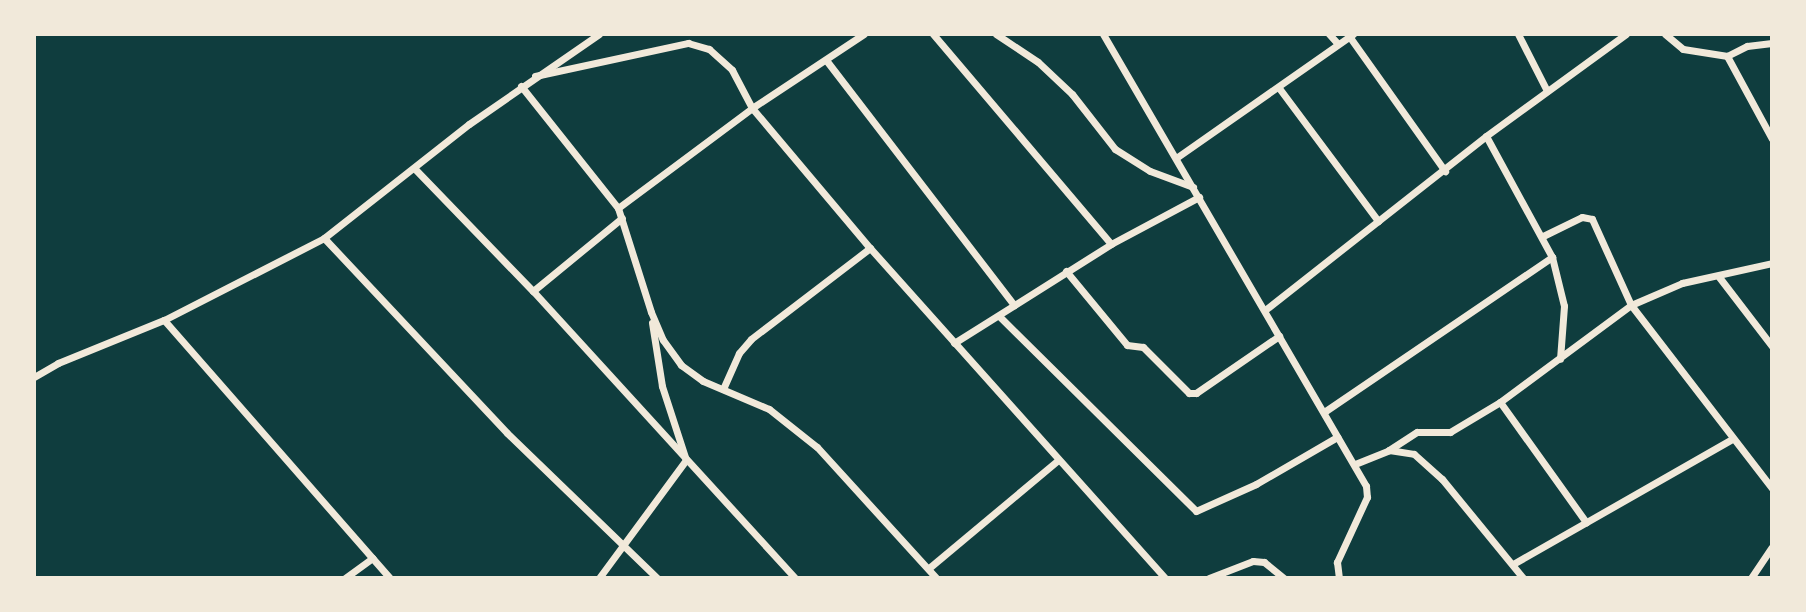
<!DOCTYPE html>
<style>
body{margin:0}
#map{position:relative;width:1806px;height:612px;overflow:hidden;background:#0f3d3e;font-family:Lora,serif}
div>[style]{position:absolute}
.minor>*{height:7px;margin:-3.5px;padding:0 3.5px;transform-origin:3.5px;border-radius:3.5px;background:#f1e9da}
span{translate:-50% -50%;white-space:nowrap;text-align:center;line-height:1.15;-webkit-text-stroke:8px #f1e9da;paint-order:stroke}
.frame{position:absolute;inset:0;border:36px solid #f1e9da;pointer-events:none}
</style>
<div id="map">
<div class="minor">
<div style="left:933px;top:34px;width:275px;rotate:49.7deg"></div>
<div style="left:996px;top:34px;width:50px;rotate:33.7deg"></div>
<div style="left:1038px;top:62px;width:47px;rotate:43.3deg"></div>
<div style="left:1072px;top:94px;width:70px;rotate:52deg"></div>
<div style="left:1115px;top:149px;width:41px;rotate:32.2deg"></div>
<div style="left:1150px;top:171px;width:46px;rotate:20.4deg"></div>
<div style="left:1103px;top:34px;width:523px;rotate:59.81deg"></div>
<div style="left:1366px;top:486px;width:11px;rotate:85deg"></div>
<div style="left:1367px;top:497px;width:72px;rotate:114.8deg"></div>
<div style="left:1337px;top:562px;width:16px;rotate:83deg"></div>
<div style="left:1329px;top:34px;width:13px;rotate:48deg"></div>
<div style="left:1518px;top:34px;width:64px;rotate:63deg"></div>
<div style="left:1665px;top:34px;width:23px;rotate:40deg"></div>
<div style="left:1683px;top:49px;width:45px;rotate:9deg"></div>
<div style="left:1727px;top:56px;width:22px;rotate:-27deg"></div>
<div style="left:1747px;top:46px;width:25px;rotate:-7deg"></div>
<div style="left:1349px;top:36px;width:166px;rotate:54.6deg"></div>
<div style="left:1727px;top:56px;width:94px;rotate:61.5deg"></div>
<div style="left:826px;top:60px;width:309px;rotate:52.5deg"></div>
<div style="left:535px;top:76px;width:157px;rotate:-12.2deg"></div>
<div style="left:688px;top:43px;width:22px;rotate:16deg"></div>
<div style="left:709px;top:49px;width:31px;rotate:42deg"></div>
<div style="left:732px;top:70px;width:43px;rotate:62.2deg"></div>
<div style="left:752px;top:108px;width:183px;rotate:49.9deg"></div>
<div style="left:870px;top:248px;width:443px;rotate:48.2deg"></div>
<div style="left:521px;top:86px;width:156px;rotate:51.5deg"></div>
<div style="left:618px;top:208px;width:109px;rotate:72.4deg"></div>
<div style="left:651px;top:312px;width:30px;rotate:67deg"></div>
<div style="left:663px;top:340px;width:31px;rotate:54deg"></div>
<div style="left:681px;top:365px;width:27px;rotate:36deg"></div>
<div style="left:703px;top:381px;width:72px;rotate:23deg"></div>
<div style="left:769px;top:409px;width:61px;rotate:38.4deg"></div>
<div style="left:817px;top:447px;width:177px;rotate:47.7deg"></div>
<div style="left:1279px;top:88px;width:166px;rotate:53.3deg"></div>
<div style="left:1486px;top:136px;width:138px;rotate:61.4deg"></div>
<div style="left:1552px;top:257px;width:50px;rotate:76.2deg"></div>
<div style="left:1564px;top:306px;width:53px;rotate:94.3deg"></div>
<div style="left:1176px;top:158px;width:216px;rotate:-35deg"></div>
<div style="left:415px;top:169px;width:170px;rotate:46deg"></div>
<div style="left:533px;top:291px;width:389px;rotate:47.6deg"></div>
<div style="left:618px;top:208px;width:167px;rotate:-36.7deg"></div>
<div style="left:752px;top:108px;width:134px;rotate:-33.5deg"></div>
<div style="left:1543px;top:236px;width:43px;rotate:-26deg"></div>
<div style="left:1582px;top:217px;width:10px;rotate:11deg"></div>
<div style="left:1592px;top:219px;width:94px;rotate:65.6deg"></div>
<div style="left:1631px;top:305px;width:231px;rotate:52.4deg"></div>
<div style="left:324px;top:238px;width:267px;rotate:46.8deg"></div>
<div style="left:507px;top:433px;width:209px;rotate:44deg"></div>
<div style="left:1066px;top:271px;width:96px;rotate:50.5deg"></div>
<div style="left:1127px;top:345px;width:16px;rotate:7deg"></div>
<div style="left:1143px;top:347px;width:65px;rotate:45deg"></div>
<div style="left:1189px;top:393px;width:7px"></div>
<div style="left:1196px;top:393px;width:101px;rotate:-34.5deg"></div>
<div style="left:1719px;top:277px;width:87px;rotate:52.5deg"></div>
<div style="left:533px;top:291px;width:115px;rotate:-39.4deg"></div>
<div style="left:1265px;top:310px;width:281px;rotate:-38.2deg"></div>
<div style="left:1486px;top:136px;width:173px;rotate:-36.1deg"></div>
<div style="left:999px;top:316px;width:277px;rotate:44.7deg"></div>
<div style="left:1196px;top:511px;width:66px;rotate:-24.2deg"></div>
<div style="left:1256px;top:484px;width:94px;rotate:-30.1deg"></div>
<div style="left:164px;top:320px;width:343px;rotate:48.8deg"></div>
<div style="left:954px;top:343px;width:186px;rotate:-32.2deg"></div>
<div style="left:1111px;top:244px;width:100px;rotate:-28.1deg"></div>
<div style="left:34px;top:377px;width:28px;rotate:-30deg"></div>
<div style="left:58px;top:363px;width:114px;rotate:-22.1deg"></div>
<div style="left:164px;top:320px;width:180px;rotate:-27.1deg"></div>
<div style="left:324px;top:238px;width:184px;rotate:-38.2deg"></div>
<div style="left:469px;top:124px;width:158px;rotate:-34.7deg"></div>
<div style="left:723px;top:389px;width:39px;rotate:-66deg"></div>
<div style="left:739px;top:353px;width:18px;rotate:-49deg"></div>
<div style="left:751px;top:339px;width:150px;rotate:-37.4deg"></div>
<div style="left:1500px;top:402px;width:148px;rotate:54.4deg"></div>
<div style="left:1324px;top:412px;width:276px;rotate:-34.2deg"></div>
<div style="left:1389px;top:450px;width:33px;rotate:-33deg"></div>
<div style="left:1417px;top:432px;width:33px"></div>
<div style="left:1450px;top:432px;width:58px;rotate:-31deg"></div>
<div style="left:1500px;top:402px;width:163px;rotate:-36.5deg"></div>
<div style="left:1631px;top:305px;width:56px;rotate:-23.3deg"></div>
<div style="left:1682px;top:283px;width:92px;rotate:-12.5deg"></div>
<div style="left:1355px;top:464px;width:37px;rotate:-22deg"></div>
<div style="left:1389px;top:450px;width:25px;rotate:9deg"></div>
<div style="left:1414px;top:454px;width:38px;rotate:42deg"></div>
<div style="left:1442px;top:479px;width:128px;rotate:50.7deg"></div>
<div style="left:1513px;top:564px;width:252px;rotate:-29.7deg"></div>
<div style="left:929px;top:568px;width:167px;rotate:-39.9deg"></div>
<div style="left:345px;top:578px;width:34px;rotate:-36deg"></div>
<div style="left:599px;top:578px;width:147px;rotate:-53.6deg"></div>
<div style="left:686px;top:460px;width:78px;rotate:-108deg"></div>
<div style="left:662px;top:386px;width:64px;rotate:-99deg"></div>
<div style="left:1209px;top:578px;width:47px;rotate:-21.1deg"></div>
<div style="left:1253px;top:561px;width:11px;rotate:5deg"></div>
<div style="left:1264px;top:562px;width:26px;rotate:39deg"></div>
<div style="left:1751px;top:578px;width:37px;rotate:-56deg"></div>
</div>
<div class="frame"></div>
</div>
